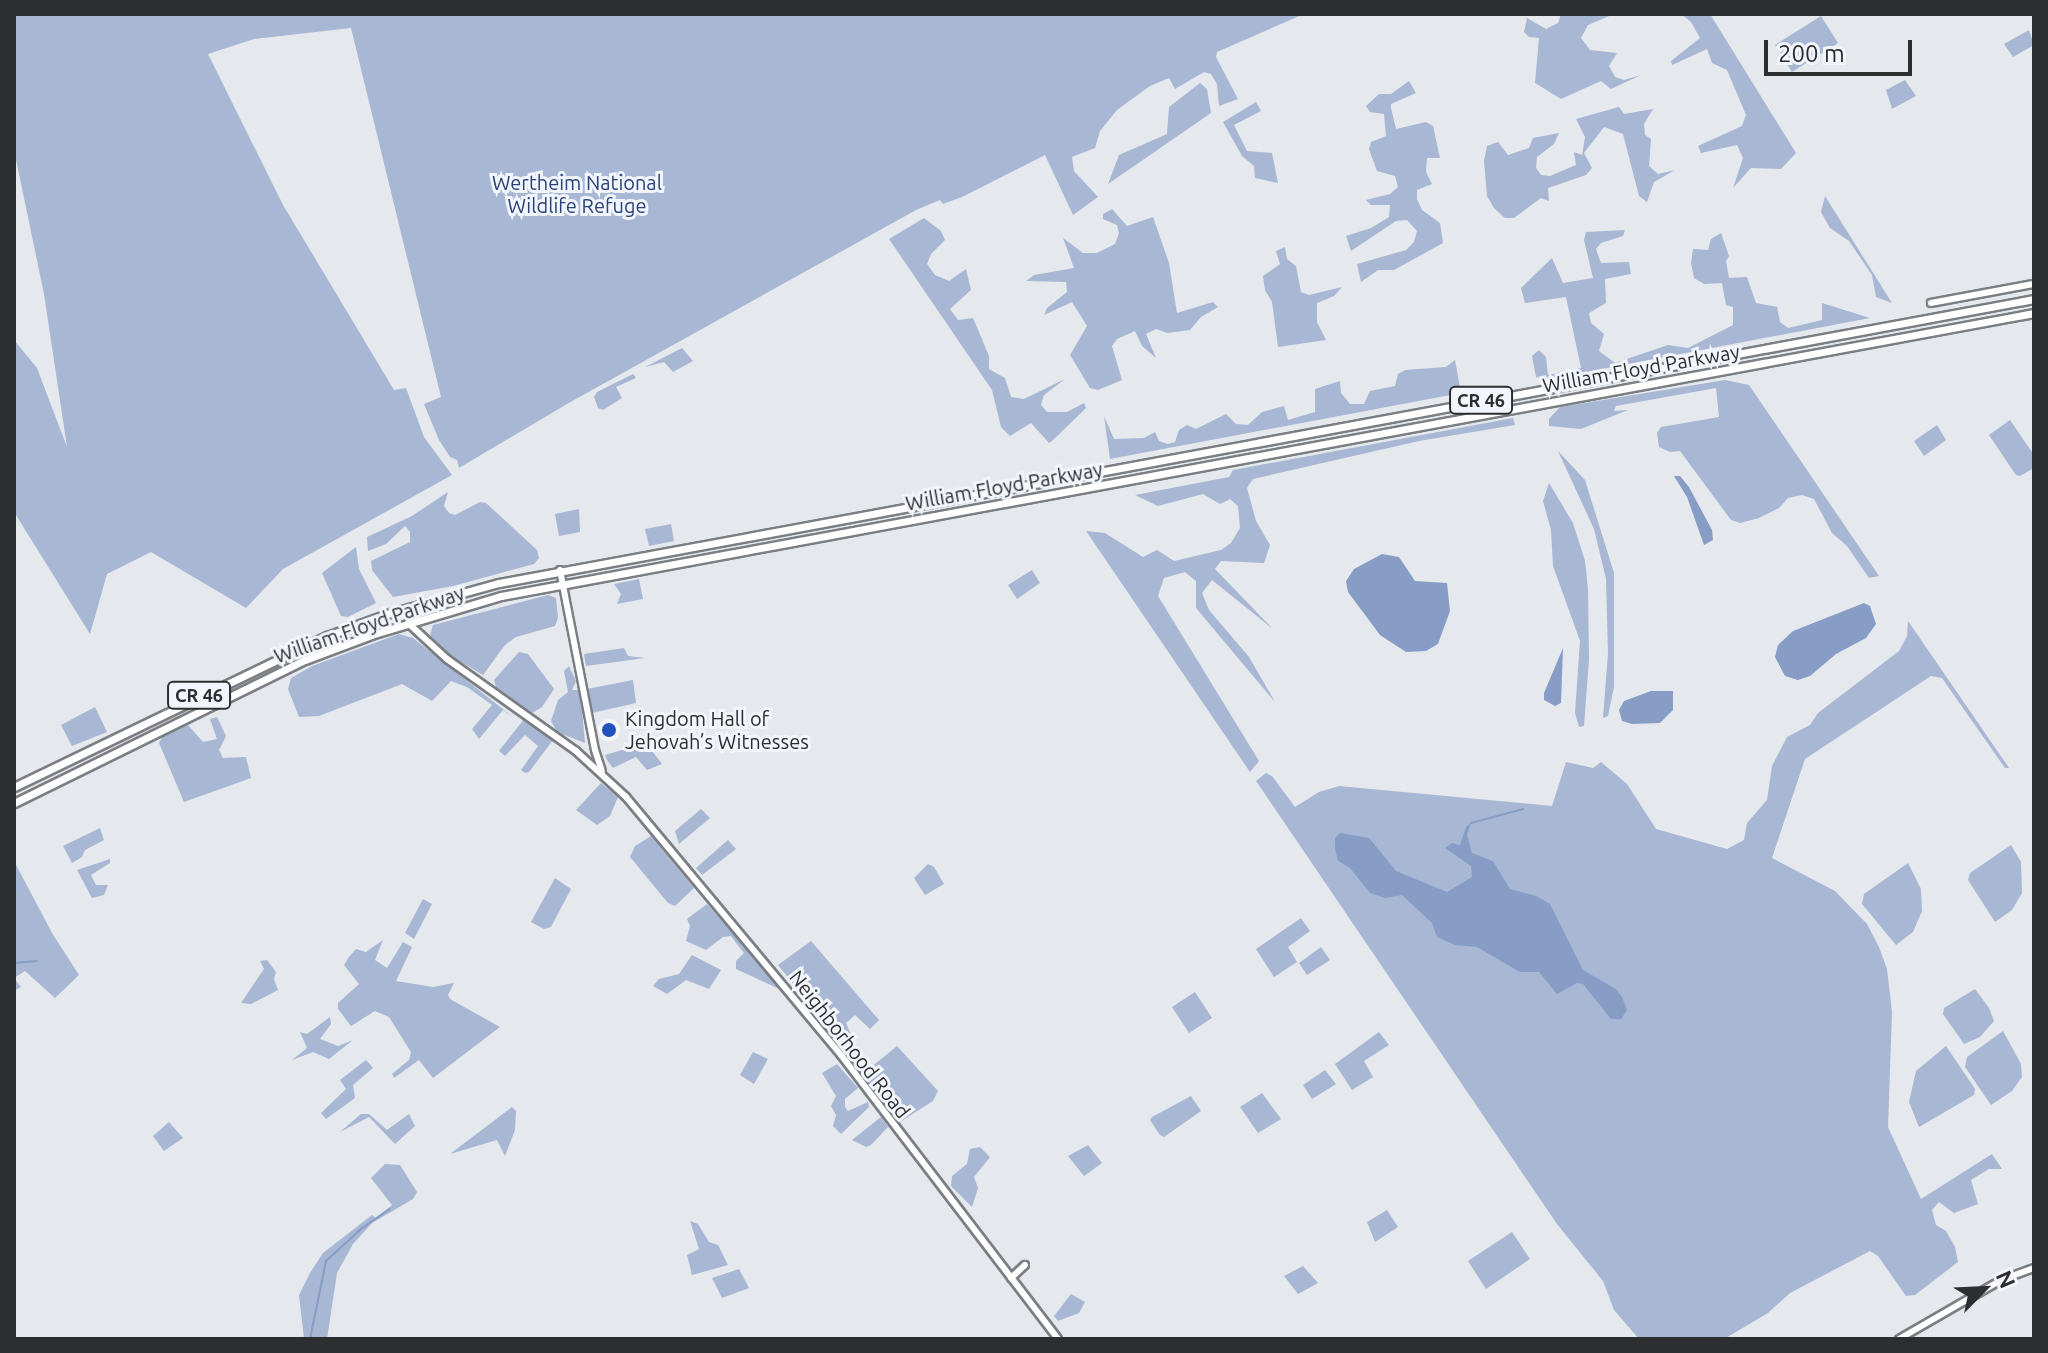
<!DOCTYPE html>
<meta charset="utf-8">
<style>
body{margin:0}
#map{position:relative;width:2048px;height:1353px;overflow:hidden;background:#e5e8ed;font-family:Ubuntu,sans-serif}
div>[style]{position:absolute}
.green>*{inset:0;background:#a8b7d3}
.water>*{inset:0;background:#879dc6}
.stream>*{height:2px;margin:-1px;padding:0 1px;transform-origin:1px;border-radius:1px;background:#879dc6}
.roads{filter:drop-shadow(2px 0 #7b7e83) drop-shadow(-2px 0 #7b7e83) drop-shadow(0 2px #7b7e83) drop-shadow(0 -2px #7b7e83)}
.secondary>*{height:6px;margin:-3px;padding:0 3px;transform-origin:3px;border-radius:3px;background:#fff}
.highway>*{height:7px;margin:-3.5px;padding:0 3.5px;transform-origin:3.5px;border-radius:3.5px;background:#fff}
.dots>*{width:22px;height:22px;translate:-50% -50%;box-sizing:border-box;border:4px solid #f2f5fb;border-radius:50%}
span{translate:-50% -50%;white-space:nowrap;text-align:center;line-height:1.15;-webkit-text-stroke:6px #f2f5fb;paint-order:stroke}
.shield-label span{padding:2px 6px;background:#f2f5fb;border:2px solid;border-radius:6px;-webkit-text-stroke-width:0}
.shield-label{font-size:18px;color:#2d2e30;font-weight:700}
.park-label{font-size:20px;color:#2a4479}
.street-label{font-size:20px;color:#2d2e30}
.poi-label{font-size:20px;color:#2d2e30}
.left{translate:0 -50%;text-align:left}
.frame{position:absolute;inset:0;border:16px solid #2d2e30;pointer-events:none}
.north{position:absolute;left:1944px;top:1249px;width:80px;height:80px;-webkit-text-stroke:6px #f2f5fb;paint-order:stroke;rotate:66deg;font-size:22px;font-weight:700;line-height:32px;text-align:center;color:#2d2e30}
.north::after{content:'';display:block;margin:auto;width:28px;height:36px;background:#2d2e30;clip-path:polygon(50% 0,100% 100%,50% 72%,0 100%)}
.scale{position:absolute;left:1764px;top:40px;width:148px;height:36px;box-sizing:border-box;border:4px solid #2d2e30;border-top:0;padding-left:10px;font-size:24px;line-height:28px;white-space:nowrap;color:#2d2e30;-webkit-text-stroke:6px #f2f5fb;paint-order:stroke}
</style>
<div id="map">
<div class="green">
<div style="clip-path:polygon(14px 14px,1304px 14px,1217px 52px,1216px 57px,1238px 99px,1219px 106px,1217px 84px,1211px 74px,1204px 72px,1175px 89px,1169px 78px,1150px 86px,1117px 110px,1100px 131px,1095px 148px,1072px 157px,1074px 171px,1098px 197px,1073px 215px,1045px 155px,962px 197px,943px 204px,940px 200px,916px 210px,567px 404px,459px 468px,457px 460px,450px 457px,439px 440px,424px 404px,441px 397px,351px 28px,254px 39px,208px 54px,283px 205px,394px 390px,406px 388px,424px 437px,452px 475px,283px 569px,246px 608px,151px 552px,107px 574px,90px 634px,14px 512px,14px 340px,37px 368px,67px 447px,44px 294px,14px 150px)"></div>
<div style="clip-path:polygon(1561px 14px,1614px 14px,1588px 25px,1581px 38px,1590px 50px,1617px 53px,1609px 66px,1615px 77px,1624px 80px,1641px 75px,1611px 89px,1601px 81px,1561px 99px,1535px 83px,1539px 38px,1529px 37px,1524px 32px,1527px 18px,1546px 29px,1558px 23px)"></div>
<div style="clip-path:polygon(1681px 14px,1710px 14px,1796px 153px,1781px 169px,1751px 168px,1733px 188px,1743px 158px,1737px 145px,1701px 153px,1698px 146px,1742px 126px,1746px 115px,1727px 70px,1712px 63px,1707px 49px,1672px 65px,1671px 61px,1700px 38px,1691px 22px)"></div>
<div style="clip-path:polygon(1821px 16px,1838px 43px,1792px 72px,1775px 45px)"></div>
<div style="clip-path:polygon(2029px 30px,2034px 45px,2013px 57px,2004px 44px)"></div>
<div style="clip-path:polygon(1905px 80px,1916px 96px,1892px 109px,1886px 90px)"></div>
<div style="clip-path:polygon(1409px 81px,1416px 93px,1391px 104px,1391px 108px,1396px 129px,1426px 122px,1433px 126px,1440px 158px,1427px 158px,1426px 172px,1432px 184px,1417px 190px,1417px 199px,1422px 210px,1440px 223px,1443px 243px,1394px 270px,1378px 270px,1361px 282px,1357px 264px,1406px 250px,1414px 242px,1417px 231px,1407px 220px,1396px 221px,1351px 251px,1346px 236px,1371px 228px,1389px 217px,1390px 205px,1371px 205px,1366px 200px,1390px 194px,1398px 187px,1395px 176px,1377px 171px,1369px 149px,1371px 142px,1386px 136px,1384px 114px,1370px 112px,1366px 106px,1379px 94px,1391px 94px)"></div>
<div style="clip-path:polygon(1200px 83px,1207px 89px,1211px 113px,1108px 184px,1119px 155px,1167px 134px,1169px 107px)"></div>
<div style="clip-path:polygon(1256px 102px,1261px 111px,1234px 125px,1247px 151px,1272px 153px,1278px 183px,1255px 178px,1254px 166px,1242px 156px,1223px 122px)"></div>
<div style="clip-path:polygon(1619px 107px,1624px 114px,1653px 109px,1644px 124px,1645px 135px,1651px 139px,1649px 166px,1658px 174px,1675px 170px,1654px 182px,1647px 202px,1639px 196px,1623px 134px,1604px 127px,1584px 153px,1592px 168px,1586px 175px,1548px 188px,1549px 201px,1541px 198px,1514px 218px,1505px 218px,1494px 208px,1487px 196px,1484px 161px,1487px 146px,1498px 142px,1508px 155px,1529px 148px,1533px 138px,1559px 133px,1554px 144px,1537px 157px,1536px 168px,1541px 175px,1550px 176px,1576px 165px,1574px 152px,1582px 155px,1585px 137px,1576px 119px)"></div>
<div style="clip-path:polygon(1825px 196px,1892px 303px,1876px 297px,1872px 275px,1849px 241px,1830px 228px,1821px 212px)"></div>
<div style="clip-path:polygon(1112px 209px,1127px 226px,1153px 217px,1169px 263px,1177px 313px,1213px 302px,1218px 307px,1201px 317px,1190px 330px,1167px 333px,1156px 329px,1146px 334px,1156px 358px,1142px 346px,1135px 331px,1117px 339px,1112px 346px,1122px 380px,1098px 390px,1090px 388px,1070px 355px,1087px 326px,1072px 302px,1044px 315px,1047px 308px,1067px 292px,1066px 282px,1026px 281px,1034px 275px,1074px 268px,1063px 238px,1083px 253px,1097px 253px,1115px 244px,1119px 233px,1117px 225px,1103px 219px,1103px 214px)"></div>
<div style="clip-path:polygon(924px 218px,941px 231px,945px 240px,931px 254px,927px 264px,935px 275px,949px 281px,966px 269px,971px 290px,950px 309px,958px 320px,973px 318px,989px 356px,989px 369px,1005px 378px,1011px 397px,1024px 399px,1065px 379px,1044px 395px,1041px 405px,1047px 412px,1067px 412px,1084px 403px,1086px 408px,1052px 441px,1049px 443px,1031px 423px,1010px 436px,1001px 427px,992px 390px,889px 239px)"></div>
<div style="clip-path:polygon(1625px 230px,1623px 236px,1601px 243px,1596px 249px,1601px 263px,1629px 262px,1631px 274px,1605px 279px,1606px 303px,1589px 313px,1591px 323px,1604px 334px,1599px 351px,1615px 363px,1668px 345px,1688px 348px,1733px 325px,1733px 307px,1726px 305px,1722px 283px,1704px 284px,1694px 278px,1691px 263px,1693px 249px,1708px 250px,1711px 239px,1721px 233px,1729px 256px,1726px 261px,1729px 278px,1747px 277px,1756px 303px,1777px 307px,1780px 322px,1788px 328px,1822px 320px,1822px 303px,1870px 318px,1544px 380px,1536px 377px,1532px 356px,1539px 350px,1546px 357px,1548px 375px,1581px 368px,1566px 297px,1525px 303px,1521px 288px,1552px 258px,1563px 283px,1593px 278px,1584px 240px,1586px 232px)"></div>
<div style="clip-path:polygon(1285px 247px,1287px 259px,1296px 266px,1301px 292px,1309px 295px,1342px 287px,1334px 296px,1317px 303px,1317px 322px,1326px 340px,1278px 347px,1272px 302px,1265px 290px,1263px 276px,1280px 264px,1276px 251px)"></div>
<div style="clip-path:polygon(682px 348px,693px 361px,673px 372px,664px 362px,645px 367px)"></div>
<div style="clip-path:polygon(1455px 360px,1461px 393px,1110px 459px,1104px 416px,1114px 439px,1144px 438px,1155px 432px,1159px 441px,1168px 444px,1175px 442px,1179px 430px,1187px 425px,1196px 429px,1226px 414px,1236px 424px,1248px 425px,1262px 412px,1284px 406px,1288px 420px,1315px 412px,1315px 389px,1340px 381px,1341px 393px,1350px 404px,1364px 404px,1370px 391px,1395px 386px,1398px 374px,1405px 370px,1446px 367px)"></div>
<div style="clip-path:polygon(633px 374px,636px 378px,616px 387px,622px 398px,603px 410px,598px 408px,594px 397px,597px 392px)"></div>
<div style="clip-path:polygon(1725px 380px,1749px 385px,1879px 576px,1869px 578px,1847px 546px,1832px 533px,1814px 499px,1802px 495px,1788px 498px,1779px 508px,1759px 518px,1740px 523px,1731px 520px,1680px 451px,1670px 452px,1659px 447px,1657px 433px,1661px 427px,1719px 417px,1716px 388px,1616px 406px,1614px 411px,1628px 410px,1581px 429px,1549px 426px,1549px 419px,1560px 407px)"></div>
<div style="clip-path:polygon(1513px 418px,1515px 425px,1419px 441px,1253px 479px,1247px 488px,1256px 521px,1270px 545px,1264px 563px,1221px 561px,1215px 569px,1273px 629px,1212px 580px,1202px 593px,1209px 610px,1249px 657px,1275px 702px,1196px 608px,1196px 581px,1185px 572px,1164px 578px,1158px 596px,1259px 761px,1250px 772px,1086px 531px,1105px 533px,1143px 557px,1157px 550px,1174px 561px,1221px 550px,1231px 543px,1240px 528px,1238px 506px,1230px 499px,1220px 504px,1203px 494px,1158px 506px,1135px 495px,1229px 477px,1233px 470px)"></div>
<div style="clip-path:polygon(2010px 420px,2034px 455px,2034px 468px,2020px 476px,2016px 475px,1989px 435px)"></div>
<div style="clip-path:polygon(1937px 425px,1946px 440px,1924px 456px,1914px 441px)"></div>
<div style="clip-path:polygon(1558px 451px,1585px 480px,1614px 573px,1614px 687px,1608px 716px,1603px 718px,1608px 653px,1606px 579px,1594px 529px)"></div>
<div style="clip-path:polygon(1549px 483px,1573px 523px,1585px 561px,1588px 589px,1589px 660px,1584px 726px,1579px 727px,1575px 713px,1580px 641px,1553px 566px,1551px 530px,1543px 501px)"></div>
<div style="clip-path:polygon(448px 492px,444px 506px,449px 513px,455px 515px,480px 502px,486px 503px,537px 550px,539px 558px,534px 564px,453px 586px,393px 597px,372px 570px,371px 561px,410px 542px,410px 532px,405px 526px,386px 544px,368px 551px,367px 537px,412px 516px)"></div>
<div style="clip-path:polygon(579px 509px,580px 532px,559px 536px,555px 514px)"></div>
<div style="clip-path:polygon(671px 524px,674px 541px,649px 546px,645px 529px)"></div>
<div style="clip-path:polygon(356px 547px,359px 569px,376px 603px,348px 617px,341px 616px,322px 573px)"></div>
<div style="clip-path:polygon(1032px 570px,1040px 583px,1017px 599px,1008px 585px)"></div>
<div style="clip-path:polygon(639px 579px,643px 599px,617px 604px,621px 594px,614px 584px)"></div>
<div style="clip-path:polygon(548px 595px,556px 598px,558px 618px,555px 626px,516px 637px,505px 645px,483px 675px,444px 652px,430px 635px,433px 625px)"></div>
<div style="clip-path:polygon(1908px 621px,2009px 768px,2005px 768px,1942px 678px,1931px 676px,1805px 759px,1772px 858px,1835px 891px,1867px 924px,1879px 947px,1887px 969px,1892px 1012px,1888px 1127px,1921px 1199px,1992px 1154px,2002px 1169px,1989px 1169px,1971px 1180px,1978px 1204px,1954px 1213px,1939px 1202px,1932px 1210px,1936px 1225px,1946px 1231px,1955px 1247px,1958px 1262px,1915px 1295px,1906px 1296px,1878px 1256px,1870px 1251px,1790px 1293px,1768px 1313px,1724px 1339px,1639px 1339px,1614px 1310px,1603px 1281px,1557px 1224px,1256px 781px,1266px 773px,1272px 776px,1295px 807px,1319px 792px,1339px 786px,1552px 806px,1566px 762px,1593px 768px,1601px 762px,1627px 784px,1656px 829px,1727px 849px,1744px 840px,1747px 823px,1767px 800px,1772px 766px,1787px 737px,1810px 725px,1818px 713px,1899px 651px,1907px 636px)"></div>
<div style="clip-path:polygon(399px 634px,413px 638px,514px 718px,503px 710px,479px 739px,472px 729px,492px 705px,467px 687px,451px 681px,432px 701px,402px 684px,319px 716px,299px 717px,288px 689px,291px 678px,312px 666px)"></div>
<div style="clip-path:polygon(624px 648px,628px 656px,645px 658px,586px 666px,584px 654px)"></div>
<div style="clip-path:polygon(519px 652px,528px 654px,554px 689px,542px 707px,532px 713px,496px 687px,494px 680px)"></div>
<div style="clip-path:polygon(569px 666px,576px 681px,572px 690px,578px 690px,581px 699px,585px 743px,557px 732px,551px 721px,558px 700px,568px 692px,564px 671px)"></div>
<div style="clip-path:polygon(633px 680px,636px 703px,592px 713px,587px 689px)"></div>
<div style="clip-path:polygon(95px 707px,107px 732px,72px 746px,61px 725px)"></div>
<div style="clip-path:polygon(217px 717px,226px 736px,219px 750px,223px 758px,246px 757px,251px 778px,184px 802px,159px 743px,162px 737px,188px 725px,203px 742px,217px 739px,210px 719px)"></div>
<div style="clip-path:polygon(524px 719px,553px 740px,529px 772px,525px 773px,521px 770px,538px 746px,525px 735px,505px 756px,499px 751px)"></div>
<div style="clip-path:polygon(646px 743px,662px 764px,647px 770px,636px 757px,613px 768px,607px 760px,605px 755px)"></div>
<div style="clip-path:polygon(601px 783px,618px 797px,610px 816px,597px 825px,576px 810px)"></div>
<div style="clip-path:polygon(701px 809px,710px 818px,679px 844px,675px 831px)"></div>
<div style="clip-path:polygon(100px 828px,104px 840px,85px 850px,82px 857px,72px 863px,63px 846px)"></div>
<div style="clip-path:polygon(651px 836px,694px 888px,675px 906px,668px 903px,630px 857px,635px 846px)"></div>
<div style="clip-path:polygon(728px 840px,736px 849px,702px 875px,696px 868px)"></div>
<div style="clip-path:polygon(2011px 845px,2021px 862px,2022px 893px,2012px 910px,1995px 922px,1968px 880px,1970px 873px)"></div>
<div style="clip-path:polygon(110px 859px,110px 863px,91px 875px,96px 885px,108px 885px,104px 895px,92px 898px,77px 870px)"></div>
<div style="clip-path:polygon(14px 861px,52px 933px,79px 975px,55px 998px,25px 971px,14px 978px,21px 987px,14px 991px)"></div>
<div style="clip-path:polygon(1908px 863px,1921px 889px,1922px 911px,1913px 932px,1896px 945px,1862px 904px,1864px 894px)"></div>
<div style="clip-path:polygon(928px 864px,934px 867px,944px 884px,925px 895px,914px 878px)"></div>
<div style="clip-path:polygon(555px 878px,571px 889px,551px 927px,544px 929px,531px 922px)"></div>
<div style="clip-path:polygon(423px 899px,432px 904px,414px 939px,405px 933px)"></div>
<div style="clip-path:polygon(707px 904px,779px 986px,777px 988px,736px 969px,736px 961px,744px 953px,731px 936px,723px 937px,706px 950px,686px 941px,690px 926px,687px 919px)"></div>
<div style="clip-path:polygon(1301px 918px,1310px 931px,1288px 947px,1297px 962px,1274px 977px,1256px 949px)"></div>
<div style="clip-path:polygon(383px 940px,375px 960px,387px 968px,403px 942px,412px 947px,396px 981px,433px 987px,454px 983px,448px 995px,450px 999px,500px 1027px,433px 1078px,419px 1060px,394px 1078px,392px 1074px,409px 1060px,411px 1052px,389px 1017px,375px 1011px,351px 1026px,338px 1009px,338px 1003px,359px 984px,344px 965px,349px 957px,356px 949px,366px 952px)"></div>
<div style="clip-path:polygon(811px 941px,879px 1020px,870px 1029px,855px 1015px,846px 1023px,853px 1039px,850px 1043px,841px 1043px,778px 965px)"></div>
<div style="clip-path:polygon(1321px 947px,1330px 960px,1307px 975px,1299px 963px)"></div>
<div style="clip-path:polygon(692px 955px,721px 970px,709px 989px,686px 980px,667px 994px,653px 986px,659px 979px,679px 974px)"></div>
<div style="clip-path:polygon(267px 960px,276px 972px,274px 979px,278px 990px,251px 1004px,241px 1003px,264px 969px,260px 961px)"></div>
<div style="clip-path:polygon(1975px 989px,1989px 1008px,1994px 1021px,1980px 1037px,1964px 1044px,1943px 1014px,1944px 1008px)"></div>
<div style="clip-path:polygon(1195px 992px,1212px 1018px,1189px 1033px,1172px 1007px)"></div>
<div style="clip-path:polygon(330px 1017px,331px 1024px,320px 1039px,338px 1046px,353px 1040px,329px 1059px,313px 1052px,292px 1060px,307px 1048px,300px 1032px,307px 1034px)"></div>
<div style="clip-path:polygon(2003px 1031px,2021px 1064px,2022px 1077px,2012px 1091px,1991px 1105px,1965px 1067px,1967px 1057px)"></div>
<div style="clip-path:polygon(1379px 1032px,1389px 1045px,1364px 1061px,1373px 1077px,1352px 1090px,1335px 1064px)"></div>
<div style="clip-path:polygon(897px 1046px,938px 1091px,933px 1101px,900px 1122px,866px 1077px,869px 1069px)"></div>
<div style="clip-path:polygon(1946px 1046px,1975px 1089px,1974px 1095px,1919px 1127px,1909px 1102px,1916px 1071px)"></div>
<div style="clip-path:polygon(753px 1052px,768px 1059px,754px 1084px,740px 1075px)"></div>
<div style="clip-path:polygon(366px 1060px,373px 1068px,353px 1085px,355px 1098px,326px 1119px,321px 1113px,346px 1089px,340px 1080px)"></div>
<div style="clip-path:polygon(837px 1064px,858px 1088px,845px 1099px,845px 1107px,848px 1111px,868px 1102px,869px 1107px,841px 1134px,833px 1126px,836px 1115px,831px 1106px,836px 1096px,822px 1073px)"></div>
<div style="clip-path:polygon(1325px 1070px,1336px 1084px,1312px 1099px,1303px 1085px)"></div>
<div style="clip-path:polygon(1262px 1093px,1281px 1119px,1258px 1133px,1240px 1107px)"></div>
<div style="clip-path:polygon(1191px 1096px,1201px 1111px,1164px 1137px,1160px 1135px,1150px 1120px,1152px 1117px)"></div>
<div style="clip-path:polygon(512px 1107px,516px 1111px,515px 1130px,505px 1156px,497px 1140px,450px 1154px)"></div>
<div style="clip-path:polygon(361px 1114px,369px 1114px,387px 1130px,409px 1114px,415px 1126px,395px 1144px,369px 1117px,340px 1132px)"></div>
<div style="clip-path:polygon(881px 1117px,888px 1127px,871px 1145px,866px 1147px,852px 1140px)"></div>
<div style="clip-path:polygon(169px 1122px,183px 1138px,164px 1151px,153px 1136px)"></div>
<div style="clip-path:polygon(1088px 1145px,1102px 1163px,1084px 1176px,1068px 1156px)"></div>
<div style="clip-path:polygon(980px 1147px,990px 1157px,974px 1177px,978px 1188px,972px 1207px,951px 1186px,952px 1176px,967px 1164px,970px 1149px)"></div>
<div style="clip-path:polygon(385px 1164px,400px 1165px,417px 1192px,413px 1199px,372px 1223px,353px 1244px,337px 1273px,327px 1339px,304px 1339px,299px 1295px,310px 1273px,323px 1253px,372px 1215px,376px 1218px,392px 1205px,371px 1178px)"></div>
<div style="clip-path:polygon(1387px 1210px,1398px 1227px,1375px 1242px,1367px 1222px)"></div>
<div style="clip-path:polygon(690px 1221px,698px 1224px,709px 1242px,718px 1245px,728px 1265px,692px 1275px,687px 1255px,699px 1249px)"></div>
<div style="clip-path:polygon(1512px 1232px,1530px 1259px,1486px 1289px,1468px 1261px)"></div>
<div style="clip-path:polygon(1303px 1266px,1318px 1283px,1298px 1294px,1284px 1276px)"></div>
<div style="clip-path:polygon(739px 1269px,749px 1288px,722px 1298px,712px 1278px)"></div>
<div style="clip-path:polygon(1071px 1294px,1085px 1302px,1079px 1313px,1058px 1321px,1054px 1316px)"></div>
</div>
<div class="water">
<div style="clip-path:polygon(1674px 476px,1680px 476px,1689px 487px,1712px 530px,1713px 540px,1704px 545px,1687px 497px)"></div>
<div style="clip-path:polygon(1382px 554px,1399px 557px,1415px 581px,1447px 583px,1450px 611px,1438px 644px,1426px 651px,1406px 652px,1380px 635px,1348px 592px,1346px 581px,1354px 569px)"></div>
<div style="clip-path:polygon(1864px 603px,1870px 606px,1876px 624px,1866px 638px,1836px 654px,1810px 676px,1798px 680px,1785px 676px,1775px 657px,1778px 645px,1793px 631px)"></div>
<div style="clip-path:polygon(1563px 648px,1561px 703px,1555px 706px,1544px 700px,1544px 693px)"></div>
<div style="clip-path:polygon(1651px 691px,1673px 691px,1673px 710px,1660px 723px,1632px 724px,1622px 721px,1619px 710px,1624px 701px)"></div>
<div style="clip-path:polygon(1471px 823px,1467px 835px,1472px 853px,1493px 861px,1510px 889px,1536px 896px,1550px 904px,1583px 970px,1616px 989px,1622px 997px,1627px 1010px,1621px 1019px,1611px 1019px,1583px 984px,1577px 983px,1557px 994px,1539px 972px,1520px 972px,1477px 947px,1455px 945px,1437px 937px,1432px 923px,1402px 895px,1385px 898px,1370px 893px,1350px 868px,1338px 861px,1335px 849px,1335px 838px,1340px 833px,1369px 838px,1396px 871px,1447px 892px,1472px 877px,1471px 866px,1445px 848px,1452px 843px,1460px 845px,1466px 827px)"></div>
</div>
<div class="stream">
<div style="left:1471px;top:823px;width:54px;rotate:-15.1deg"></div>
<div style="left:14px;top:963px;width:23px;rotate:-5deg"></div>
<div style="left:310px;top:1339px;width:80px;rotate:-78.4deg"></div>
<div style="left:326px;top:1261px;width:47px;rotate:-42.4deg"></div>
<div style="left:361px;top:1229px;width:35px;rotate:-35deg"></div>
</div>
<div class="roads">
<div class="secondary">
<div style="left:1931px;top:303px;width:105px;rotate:-10.5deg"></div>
<div style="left:560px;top:570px;width:183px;rotate:79deg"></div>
<div style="left:595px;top:750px;width:22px;rotate:72deg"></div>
<div style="left:408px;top:623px;width:53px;rotate:42.7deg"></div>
<div style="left:447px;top:659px;width:158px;rotate:35.5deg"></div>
<div style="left:576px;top:751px;width:68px;rotate:42.6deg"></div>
<div style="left:626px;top:797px;width:336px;rotate:50.2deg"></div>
<div style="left:841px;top:1055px;width:357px;rotate:52.6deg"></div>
<div style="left:1011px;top:1278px;width:19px;rotate:-43deg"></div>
<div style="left:1899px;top:1339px;width:118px;rotate:-30deg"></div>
<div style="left:2001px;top:1280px;width:35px;rotate:-20deg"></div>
</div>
<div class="highway">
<div style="left:14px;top:787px;width:348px;rotate:-25.8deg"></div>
<div style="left:327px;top:636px;width:67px;rotate:-20.1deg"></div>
<div style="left:390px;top:613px;width:113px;rotate:-15.4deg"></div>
<div style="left:499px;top:583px;width:1561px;rotate:-10.48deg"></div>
<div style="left:14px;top:803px;width:324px;rotate:-26.2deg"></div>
<div style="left:305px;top:660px;width:71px;rotate:-20.7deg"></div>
<div style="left:371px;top:635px;width:136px;rotate:-16.7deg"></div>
<div style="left:501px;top:596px;width:1559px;rotate:-10.46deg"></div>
</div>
</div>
<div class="dots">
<div style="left:609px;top:730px;background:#2252c0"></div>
</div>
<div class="shield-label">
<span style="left:1481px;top:400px">CR 46</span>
<span style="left:199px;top:695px">CR 46</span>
</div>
<div class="park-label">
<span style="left:577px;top:194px">Wertheim National<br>Wildlife Refuge</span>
</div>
<div class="street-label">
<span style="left:1641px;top:368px;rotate:-10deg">William Floyd Parkway</span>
<span style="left:1004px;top:486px;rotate:-10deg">William Floyd Parkway</span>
<span style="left:369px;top:624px;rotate:-19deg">William Floyd Parkway</span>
<span style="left:850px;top:1044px;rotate:52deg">Neighborhood Road</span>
</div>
<div class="poi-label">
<span class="left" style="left:625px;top:730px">Kingdom Hall of<br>Jehovah’s Witnesses</span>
</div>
<div class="frame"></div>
<div class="north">N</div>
<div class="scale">200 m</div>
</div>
